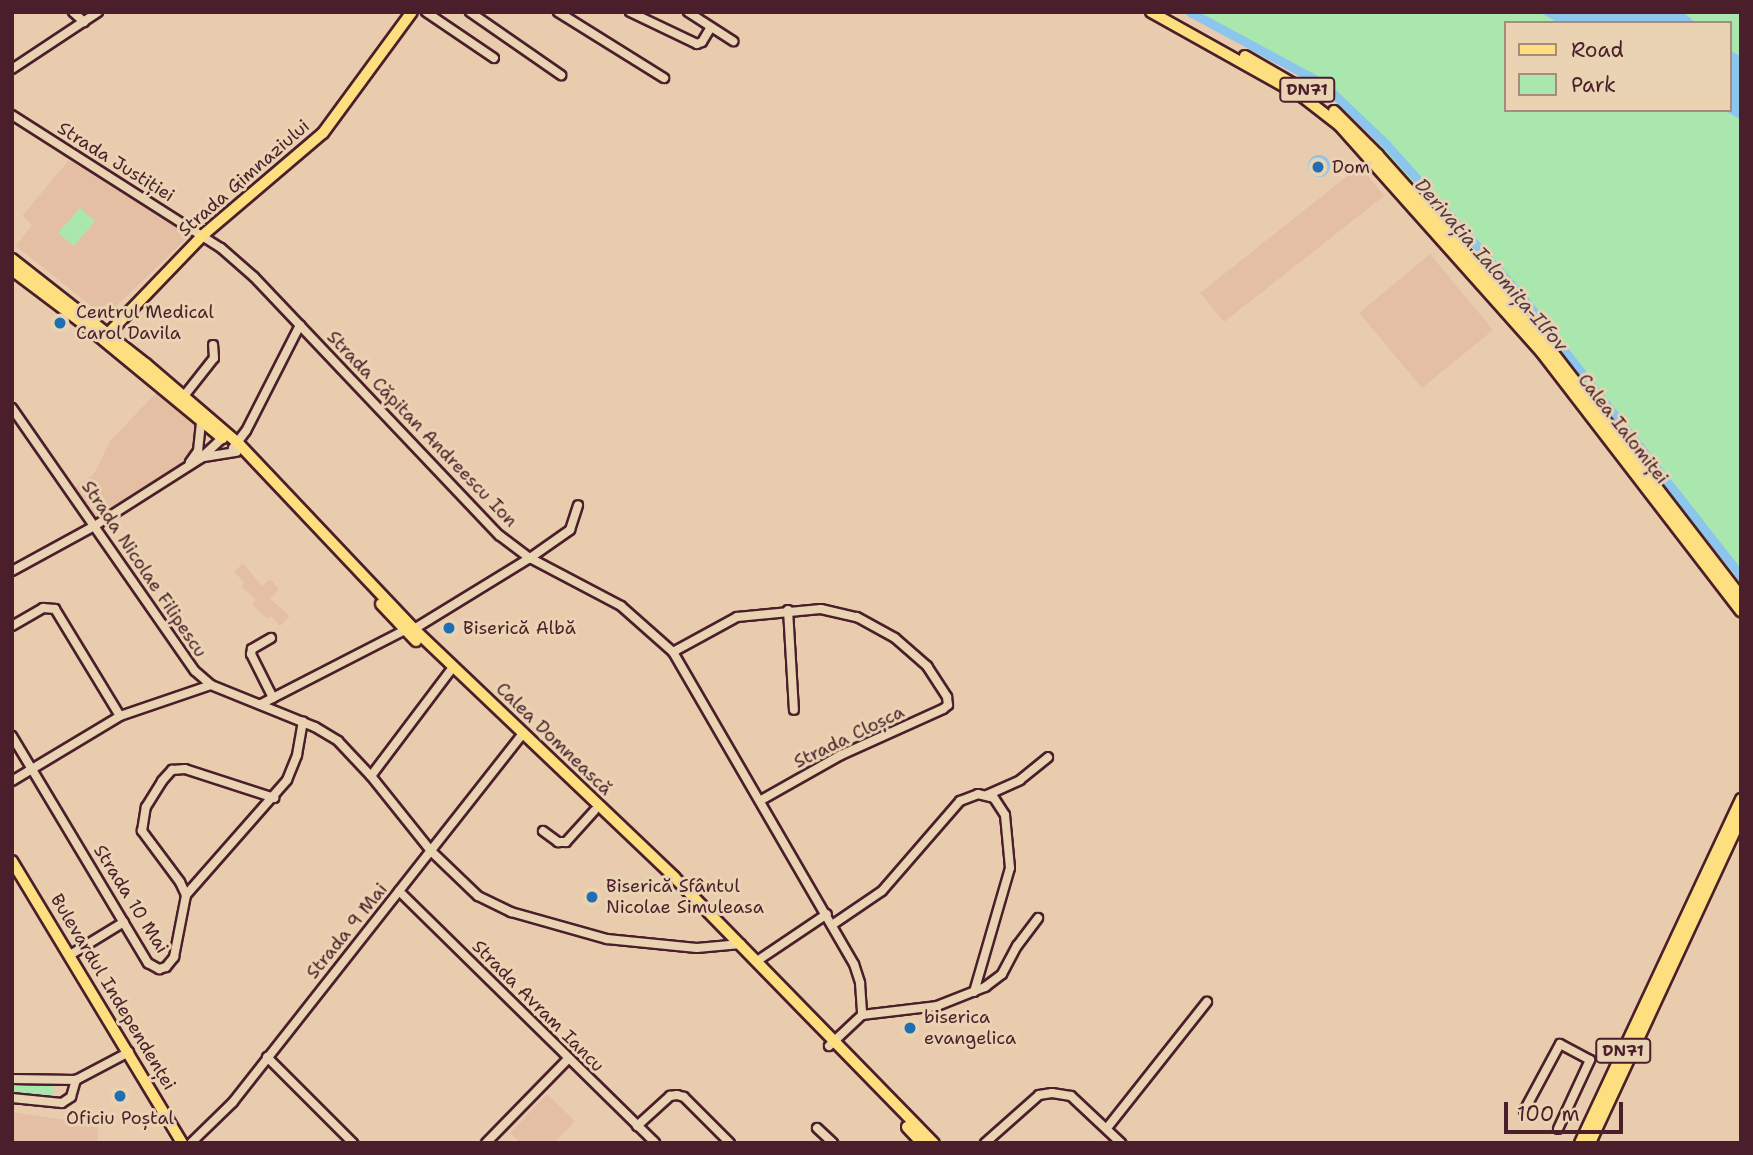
<!DOCTYPE html>
<meta charset="utf-8">
<style>
body{margin:0}
#map{position:relative;width:1753px;height:1155px;overflow:hidden;background:#e9ccad;font-family:"Shantell Sans",sans-serif}
div>[style]{position:absolute}
.built>*{inset:0;background:#e4bfa4}
.green>*{inset:0;background:#aae7ae}
.water>*{inset:0;background:#8cc6ec}
.round{border-radius:50%}
.canal>*{height:9px;margin:-4.5px;padding:0 4.5px;transform-origin:4.5px;border-radius:4.5px;background:#8cc6ec}
.roads{filter:drop-shadow(2px 0 #4a1f2b) drop-shadow(-2px 0 #4a1f2b) drop-shadow(0 2px #4a1f2b) drop-shadow(0 -2px #4a1f2b)}
.minor>*{height:8px;margin:-4px;padding:0 4px;transform-origin:4px;border-radius:4px;background:#e9d3b2}
.major>*{height:10px;margin:-5px;padding:0 5px;transform-origin:5px;border-radius:5px;background:#fedf80}
.dots>*{width:19px;height:19px;translate:-50% -50%;box-sizing:border-box;border:4px solid #e9d3b2;border-radius:50%}
span{translate:-50% -50%;white-space:nowrap;text-align:center;line-height:1.15;-webkit-text-stroke:6px #e9d3b2;paint-order:stroke}
.shield-label span{padding:2px 5px;background:#e9d3b2;border:2px solid;border-radius:5px;-webkit-text-stroke-width:0}
.shield-label{font-size:16px;color:#4a1f2b;font-weight:700}
.street-label{font-size:18px;color:#4a1f2b}
.poi-label{font-size:18px;color:#4a1f2b}
.left{translate:0 -50%;text-align:left}
.water-label{font-size:19px;color:#543848;font-style:italic}
.frame{position:absolute;inset:0;border:14px solid #4a1f2b;pointer-events:none}
.legend{position:absolute;left:1504px;top:21px;width:228px;height:91px;box-sizing:border-box;background:#e9d3b2;border:2px solid #a98b7c;margin:0;padding:9px 12px;list-style:none;font-size:21px;color:#4a1f2b}
.legend li{display:flex;align-items:center;gap:14px;height:35px}
.legend b{width:35px;border:2px solid #a98b7c}
.scale{position:absolute;left:1504px;top:1102px;width:119px;height:32px;box-sizing:border-box;border:4px solid #4a1f2b;border-top:0;padding-left:9px;font-size:21px;line-height:24px;white-space:nowrap;color:#4a1f2b;-webkit-text-stroke:5px #e9d3b2;paint-order:stroke}
</style>
<div id="map">
<div class="built">
<div style="clip-path:polygon(69px 160px,190px 235px,105px 317px,16px 246px,32px 225px,22px 216px)"></div>
<div style="clip-path:polygon(1360px 166px,1384px 196px,1224px 322px,1200px 293px)"></div>
<div style="clip-path:polygon(1430px 254px,1493px 330px,1422px 388px,1359px 313px)"></div>
<div style="clip-path:polygon(156px 393px,194px 423px,198px 442px,186px 460px,169px 474px,98px 521px,75px 487px,94px 474px,110px 441px)"></div>
<div style="clip-path:polygon(243px 563px,262px 586px,270px 579px,279px 589px,270px 599px,290px 616px,280px 626px,271px 616px,267px 619px,252px 604px,256px 600px,241px 586px,244px 582px,234px 572px)"></div>
<div style="clip-path:polygon(547px 1094px,575px 1121px,554px 1143px,520px 1143px,510px 1133px)"></div>
<div style="clip-path:polygon(12px 1112px,98px 1125px,97px 1143px,12px 1143px)"></div>
</div>
<div class="green">
<div style="clip-path:polygon(1186px 12px,1539px 12px,1559px 23px,1506px 23px,1506px 110px,1724px 110px,1741px 120px,1741px 582px,1568px 358px,1488px 264px,1361px 125px,1317px 86px,1286px 65px)"></div>
<div style="clip-path:polygon(1683px 12px,1741px 12px,1741px 57px,1730px 50px,1730px 23px,1696px 23px)"></div>
<div style="clip-path:polygon(80px 208px,95px 221px,74px 246px,58px 233px)"></div>
<div style="clip-path:polygon(12px 1083px,54px 1084px,54px 1096px,12px 1092px)"></div>
</div>
<div class="water">
<div style="clip-path:polygon(1539px 12px,1683px 12px,1696px 23px,1559px 23px)"></div>
<div style="clip-path:polygon(1730px 50px,1741px 57px,1741px 120px,1724px 110px,1730px 110px)"></div>
<div class="round" style="left:1308px;top:155px;width:22px;height:22px"></div>
</div>
<div class="canal">
<div style="left:1190px;top:12px;width:150px;rotate:28.3deg"></div>
<div style="left:1322px;top:83px;width:88px;rotate:43.6deg"></div>
<div style="left:1386px;top:144px;width:206px;rotate:48.3deg"></div>
<div style="left:1523px;top:298px;width:353px;rotate:51.9deg"></div>
</div>
<div class="roads">
<div class="minor">
<div style="left:73px;top:12px;width:15px;rotate:42deg"></div>
<div style="left:426px;top:12px;width:82px;rotate:34.1deg"></div>
<div style="left:470px;top:12px;width:111px;rotate:34.7deg"></div>
<div style="left:558px;top:12px;width:125px;rotate:31.9deg"></div>
<div style="left:630px;top:12px;width:74px;rotate:25.5deg"></div>
<div style="left:697px;top:44px;width:5px;rotate:-22deg"></div>
<div style="left:702px;top:42px;width:17px;rotate:-59deg"></div>
<div style="left:688px;top:12px;width:54px;rotate:32.8deg"></div>
<div style="left:12px;top:69px;width:103px;rotate:-33.5deg"></div>
<div style="left:12px;top:115px;width:248px;rotate:32.5deg"></div>
<div style="left:221px;top:248px;width:44px;rotate:41.3deg"></div>
<div style="left:254px;top:277px;width:356px;rotate:46.5deg"></div>
<div style="left:499px;top:535px;width:39px;rotate:37deg"></div>
<div style="left:530px;top:558px;width:103px;rotate:27.8deg"></div>
<div style="left:621px;top:606px;width:69px;rotate:41.5deg"></div>
<div style="left:673px;top:652px;width:361px;rotate:59.9deg"></div>
<div style="left:854px;top:964px;width:20px;rotate:72deg"></div>
<div style="left:860px;top:983px;width:32px;rotate:86deg"></div>
<div style="left:184px;top:396px;width:48px;rotate:-51.7deg"></div>
<div style="left:214px;top:358px;width:13px;rotate:-94deg"></div>
<div style="left:12px;top:408px;width:320px;rotate:55.2deg"></div>
<div style="left:195px;top:671px;width:21px;rotate:41deg"></div>
<div style="left:211px;top:685px;width:112px;rotate:22deg"></div>
<div style="left:315px;top:727px;width:27px;rotate:31deg"></div>
<div style="left:338px;top:741px;width:48px;rotate:46.7deg"></div>
<div style="left:371px;top:776px;width:96px;rotate:51.3deg"></div>
<div style="left:431px;top:851px;width:65px;rotate:43.8deg"></div>
<div style="left:478px;top:896px;width:37px;rotate:26deg"></div>
<div style="left:511px;top:912px;width:100px;rotate:15.7deg"></div>
<div style="left:607px;top:939px;width:90px;rotate:5.7deg"></div>
<div style="left:697px;top:948px;width:44px;rotate:-5.2deg"></div>
<div style="left:233px;top:448px;width:21px;rotate:-53deg"></div>
<div style="left:246px;top:431px;width:119px;rotate:-63deg"></div>
<div style="left:204px;top:457px;width:33px;rotate:-9deg"></div>
<div style="left:190px;top:462px;width:14px;rotate:-54deg"></div>
<div style="left:198px;top:451px;width:31px;rotate:-84deg"></div>
<div style="left:12px;top:571px;width:96px;rotate:-28.7deg"></div>
<div style="left:96px;top:525px;width:125px;rotate:-32.5deg"></div>
<div style="left:201px;top:458px;width:33px;rotate:-43deg"></div>
<div style="left:788px;top:610px;width:100px;rotate:86.6deg"></div>
<div style="left:12px;top:626px;width:36px;rotate:-30deg"></div>
<div style="left:43px;top:608px;width:12px;rotate:5deg"></div>
<div style="left:55px;top:609px;width:125px;rotate:58.7deg"></div>
<div style="left:271px;top:638px;width:22px;rotate:150deg"></div>
<div style="left:252px;top:649px;width:5px;rotate:101deg"></div>
<div style="left:251px;top:654px;width:49px;rotate:63.4deg"></div>
<div style="left:673px;top:652px;width:73px;rotate:-28.7deg"></div>
<div style="left:737px;top:617px;width:84px;rotate:-5.4deg"></div>
<div style="left:821px;top:609px;width:37px;rotate:13deg"></div>
<div style="left:857px;top:617px;width:43px;rotate:28.9deg"></div>
<div style="left:895px;top:638px;width:43px;rotate:41.2deg"></div>
<div style="left:927px;top:666px;width:37px;rotate:57deg"></div>
<div style="left:947px;top:697px;width:8px;rotate:83deg"></div>
<div style="left:948px;top:705px;width:6px;rotate:141deg"></div>
<div style="left:943px;top:709px;width:112px;rotate:155.7deg"></div>
<div style="left:841px;top:755px;width:92px;rotate:150.6deg"></div>
<div style="left:261px;top:704px;width:162px;rotate:-27.2deg"></div>
<div style="left:405px;top:630px;width:9px;rotate:-6deg"></div>
<div style="left:414px;top:629px;width:136px;rotate:-31.5deg"></div>
<div style="left:530px;top:558px;width:49px;rotate:-35deg"></div>
<div style="left:570px;top:530px;width:26px;rotate:-72deg"></div>
<div style="left:12px;top:736px;width:265px;rotate:59.1deg"></div>
<div style="left:148px;top:963px;width:13px;rotate:29deg"></div>
<div style="left:159px;top:969px;width:7px;rotate:-16deg"></div>
<div style="left:166px;top:967px;width:13px;rotate:-51deg"></div>
<div style="left:174px;top:957px;width:63px;rotate:-79deg"></div>
<div style="left:186px;top:895px;width:153px;rotate:-48.7deg"></div>
<div style="left:287px;top:780px;width:27px;rotate:-68deg"></div>
<div style="left:297px;top:755px;width:34px;rotate:-80deg"></div>
<div style="left:371px;top:776px;width:136px;rotate:-53deg"></div>
<div style="left:12px;top:781px;width:126px;rotate:-31deg"></div>
<div style="left:120px;top:716px;width:96px;rotate:-18.8deg"></div>
<div style="left:987px;top:795px;width:36px;rotate:-24deg"></div>
<div style="left:1020px;top:780px;width:36px;rotate:-39deg"></div>
<div style="left:543px;top:831px;width:19px;rotate:36deg"></div>
<div style="left:558px;top:842px;width:8px"></div>
<div style="left:566px;top:842px;width:42px;rotate:-47.9deg"></div>
<div style="left:399px;top:891px;width:359px;rotate:44.5deg"></div>
<div style="left:186px;top:895px;width:14px;rotate:-115deg"></div>
<div style="left:180px;top:882px;width:64px;rotate:-126.7deg"></div>
<div style="left:142px;top:831px;width:24px;rotate:-81deg"></div>
<div style="left:146px;top:807px;width:31px;rotate:-58deg"></div>
<div style="left:162px;top:781px;width:15px;rotate:-48deg"></div>
<div style="left:172px;top:770px;width:13px;rotate:-4deg"></div>
<div style="left:185px;top:769px;width:94px;rotate:18deg"></div>
<div style="left:832px;top:925px;width:60px;rotate:-34.2deg"></div>
<div style="left:882px;top:891px;width:119px;rotate:-49.1deg"></div>
<div style="left:960px;top:801px;width:19px;rotate:-21deg"></div>
<div style="left:978px;top:794px;width:16px;rotate:14deg"></div>
<div style="left:994px;top:798px;width:20px;rotate:57deg"></div>
<div style="left:1005px;top:815px;width:53px;rotate:84.6deg"></div>
<div style="left:1010px;top:868px;width:129px;rotate:106.2deg"></div>
<div style="left:70px;top:955px;width:63px;rotate:-31.4deg"></div>
<div style="left:757px;top:961px;width:84px;rotate:-33.9deg"></div>
<div style="left:829px;top:1046px;width:45px;rotate:-43.2deg"></div>
<div style="left:862px;top:1015px;width:76px;rotate:-6.8deg"></div>
<div style="left:937px;top:1006px;width:52px;rotate:-21.6deg"></div>
<div style="left:985px;top:987px;width:21px;rotate:-37deg"></div>
<div style="left:1002px;top:974px;width:32px;rotate:-62deg"></div>
<div style="left:1017px;top:946px;width:35px;rotate:-53deg"></div>
<div style="left:267px;top:1057px;width:122px;rotate:45deg"></div>
<div style="left:12px;top:1079px;width:64px;rotate:0.9deg"></div>
<div style="left:76px;top:1080px;width:60px;rotate:-27.8deg"></div>
<div style="left:12px;top:1098px;width:50px;rotate:5.7deg"></div>
<div style="left:62px;top:1103px;width:11px;rotate:-34deg"></div>
<div style="left:71px;top:1097px;width:18px;rotate:-74deg"></div>
<div style="left:1524px;top:1111px;width:76px;rotate:-61.8deg"></div>
<div style="left:1560px;top:1044px;width:34px;rotate:28deg"></div>
<div style="left:1590px;top:1060px;width:76px;rotate:114.9deg"></div>
<div style="left:637px;top:1126px;width:45px;rotate:-42.3deg"></div>
<div style="left:670px;top:1096px;width:7px;rotate:-8deg"></div>
<div style="left:677px;top:1095px;width:7px;rotate:16deg"></div>
<div style="left:684px;top:1097px;width:65px;rotate:45deg"></div>
<div style="left:817px;top:1128px;width:22px;rotate:43deg"></div>
<div style="left:1107px;top:1128px;width:161px;rotate:-51.6deg"></div>
<div style="left:191px;top:1143px;width:59px;rotate:-44.3deg"></div>
<div style="left:233px;top:1102px;width:469px;rotate:-51.8deg"></div>
<div style="left:486px;top:1143px;width:117px;rotate:-45.7deg"></div>
<div style="left:985px;top:1143px;width:72px;rotate:-41.6deg"></div>
<div style="left:1039px;top:1095px;width:13px;rotate:-9deg"></div>
<div style="left:1052px;top:1093px;width:19px;rotate:9deg"></div>
<div style="left:1071px;top:1096px;width:69px;rotate:43.2deg"></div>
</div>
<div class="major">
<div style="left:1151px;top:12px;width:174px;rotate:29.2deg"></div>
<div style="left:1303px;top:97px;width:46px;rotate:37.9deg"></div>
<div style="left:1339px;top:125px;width:305px;rotate:48.3deg"></div>
<div style="left:1542px;top:353px;width:326px;rotate:52.4deg"></div>
<div style="left:1245px;top:56px;width:82px;rotate:30deg"></div>
<div style="left:1334px;top:111px;width:62px;rotate:45deg"></div>
<div style="left:1378px;top:155px;width:254px;rotate:48.3deg"></div>
<div style="left:1547px;top:345px;width:318px;rotate:52.4deg"></div>
<div style="left:12px;top:259px;width:170px;rotate:38.1deg"></div>
<div style="left:146px;top:364px;width:121px;rotate:40.7deg"></div>
<div style="left:238px;top:443px;width:256px;rotate:46.6deg"></div>
<div style="left:414px;top:629px;width:359px;rotate:43.6deg"></div>
<div style="left:674px;top:877px;width:372px;rotate:45.7deg"></div>
<div style="left:12px;top:270px;width:91px;rotate:37deg"></div>
<div style="left:85px;top:325px;width:178px;rotate:39.5deg"></div>
<div style="left:103px;top:339px;width:144px;rotate:-46.1deg"></div>
<div style="left:203px;top:235px;width:157px;rotate:-40.4deg"></div>
<div style="left:323px;top:133px;width:150px;rotate:-53.7deg"></div>
<div style="left:381px;top:604px;width:51px;rotate:46.6deg"></div>
<div style="left:12px;top:861px;width:329px;rotate:58.9deg"></div>
<div style="left:907px;top:1127px;width:22px;rotate:47deg"></div>
<div style="left:1580px;top:1143px;width:380px;rotate:-64.9deg"></div>
<div style="left:1590px;top:1143px;width:358px;rotate:-65.1deg"></div>
</div>
</div>
<div class="dots">
<div style="left:1318px;top:167px;background:#1f6fb2"></div>
<div style="left:60px;top:323px;background:#1f6fb2"></div>
<div style="left:449px;top:628px;background:#1f6fb2"></div>
<div style="left:592px;top:897px;background:#1f6fb2"></div>
<div style="left:910px;top:1028px;background:#1f6fb2"></div>
<div style="left:120px;top:1096px;background:#1f6fb2"></div>
</div>
<div class="shield-label">
<span style="left:1307px;top:90px">DN71</span>
<span style="left:1623px;top:1051px">DN71</span>
</div>
<div class="street-label">
<span style="left:116px;top:162px;rotate:32deg">Strada Justiției</span>
<span style="left:244px;top:178px;rotate:-41deg">Strada Gimnaziului</span>
<span style="left:422px;top:429px;rotate:46deg">Strada Căpitan Andreescu Ion</span>
<span style="left:1623px;top:429px;rotate:52deg">Calea Ialomiței</span>
<span style="left:144px;top:569px;rotate:56deg">Strada Nicolae Filipescu</span>
<span style="left:849px;top:737px;rotate:-26deg">Strada Cloșca</span>
<span style="left:554px;top:739px;rotate:44deg">Calea Domnească</span>
<span style="left:131px;top:899px;rotate:58deg">Strada 10 Mai</span>
<span style="left:347px;top:931px;rotate:-51deg">Strada 9 Mai</span>
<span style="left:113px;top:992px;rotate:59deg">Bulevardul Independenței</span>
<span style="left:538px;top:1006px;rotate:45deg">Strada Avram Iancu</span>
</div>
<div class="poi-label">
<span class="left" style="left:1332px;top:167px">Dom</span>
<span class="left" style="left:76px;top:323px">Centrul Medical<br>Carol Davila</span>
<span class="left" style="left:463px;top:628px">Biserică Albă</span>
<span class="left" style="left:606px;top:897px">Biserică Sfântul<br>Nicolae Simuleasa</span>
<span class="left" style="left:924px;top:1028px">biserica<br>evangelica</span>
<span style="left:120px;top:1118px">Oficiu Poștal</span>
</div>
<div class="water-label">
<span style="left:1491px;top:265px;rotate:49deg">Derivația Ialomița-Ilfov</span>
</div>
<div class="frame"></div>
<ul class="legend">
<li><b style="height:9px;background:#fedf80"></b>Road</li>
<li><b style="height:19px;background:#aae7ae"></b>Park</li>
</ul>
<div class="scale">100 m</div>
</div>
